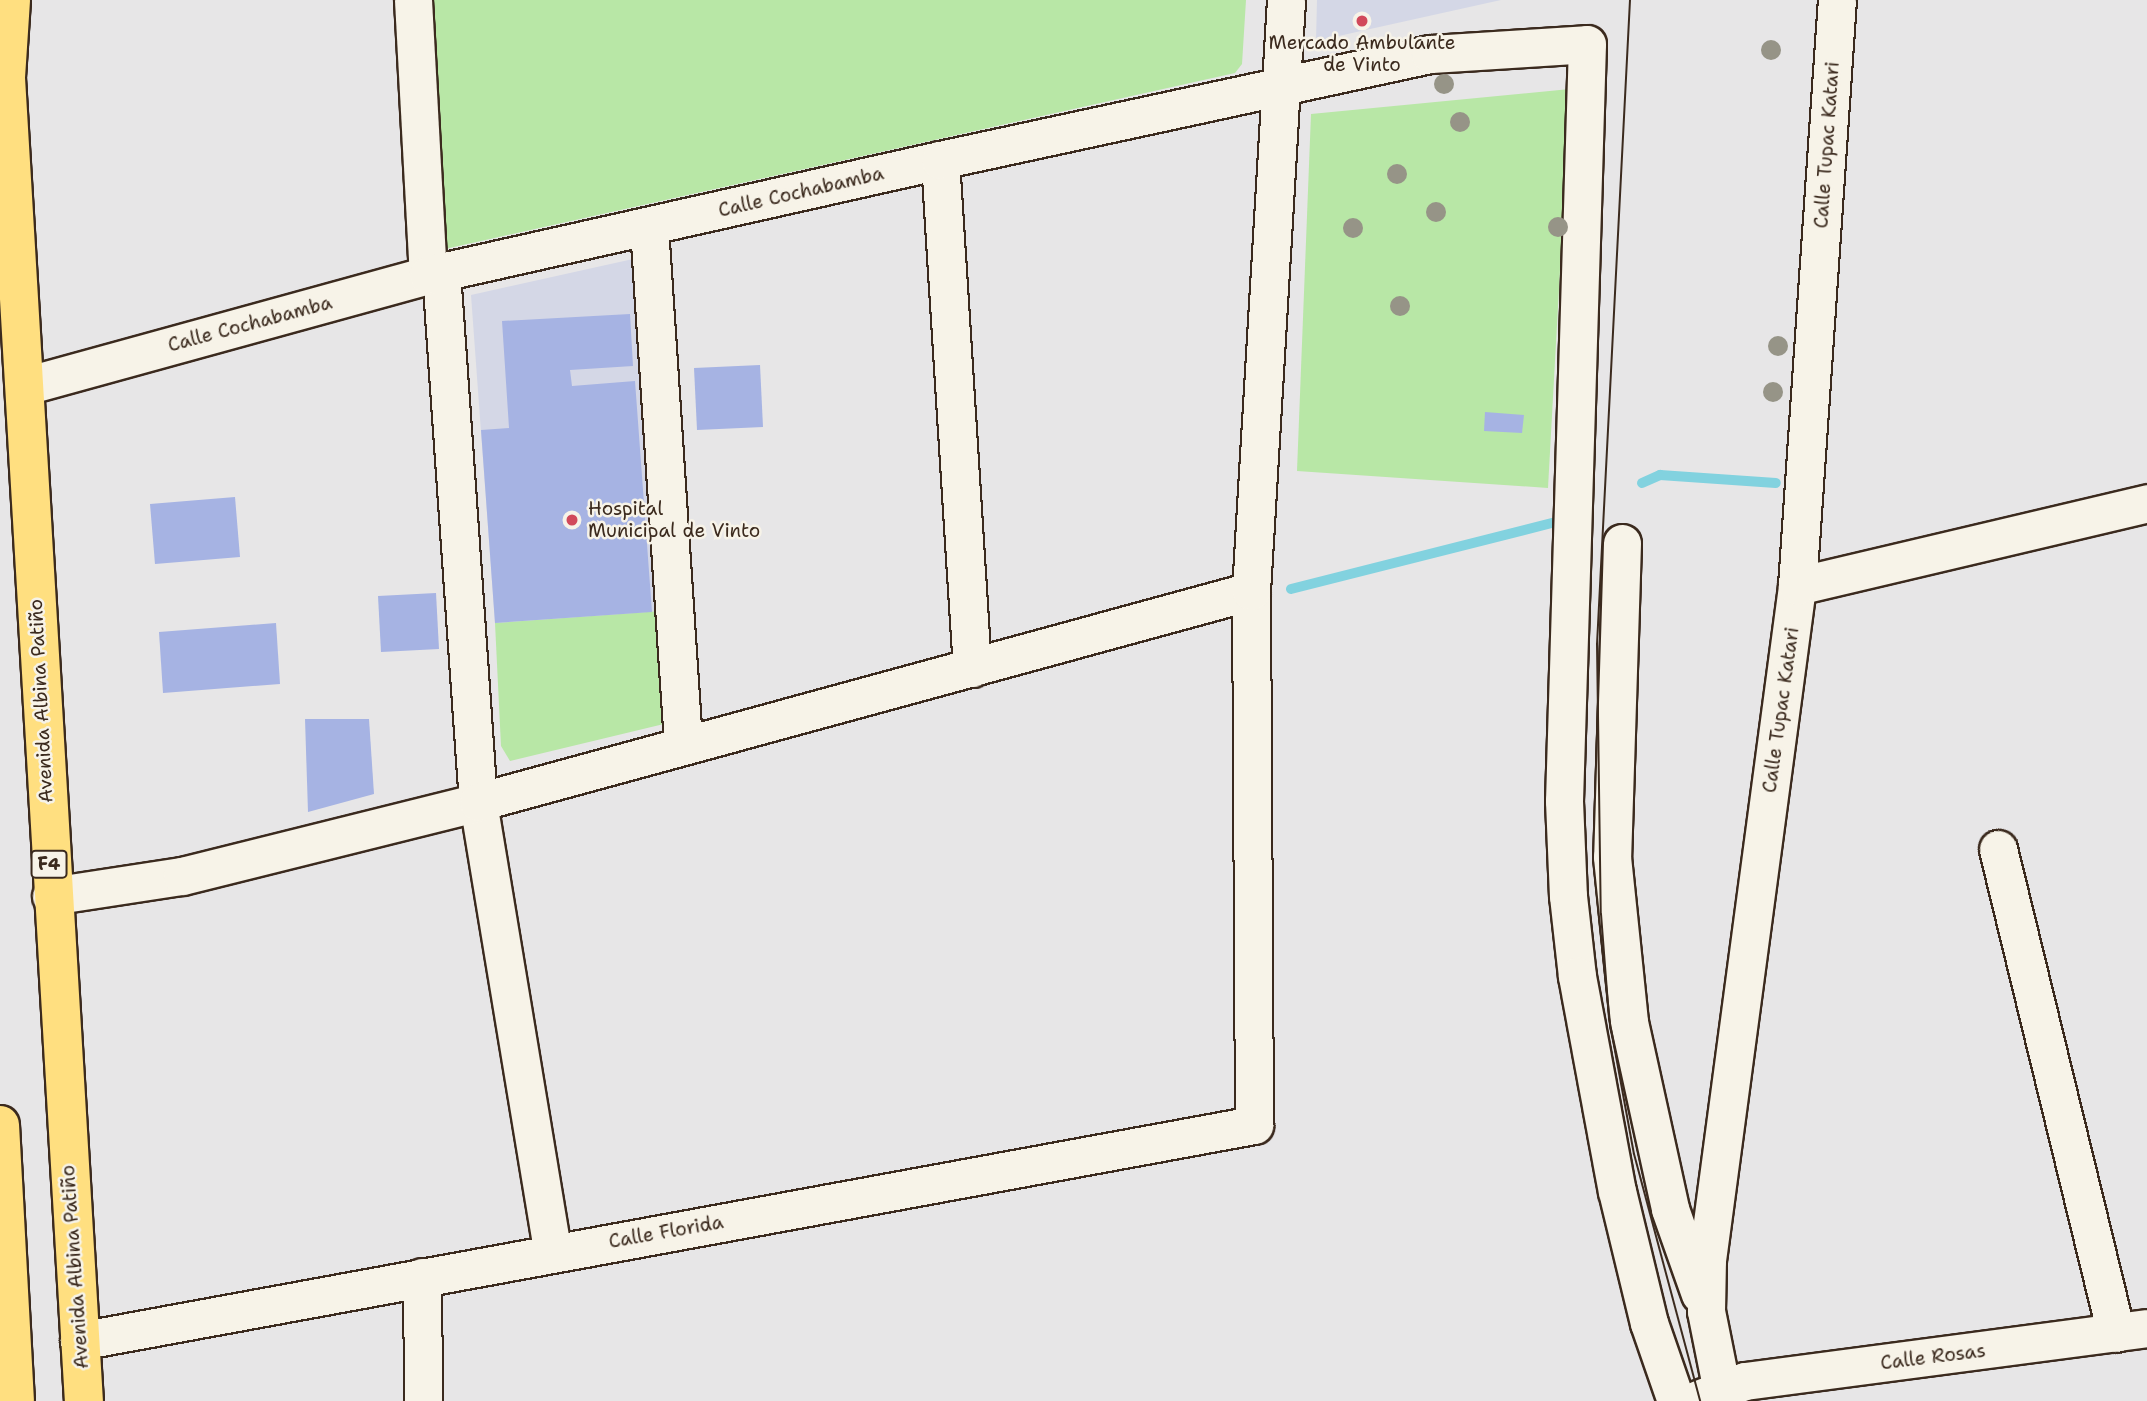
<!DOCTYPE html>
<meta charset="utf-8">
<style>
body{margin:0}
#map{position:relative;width:2147px;height:1401px;overflow:hidden;background:#e7e6e7;font-family:"Shantell Sans",sans-serif}
div>[style]{position:absolute}
.built>*{inset:0;background:#d4d7e6}
.green>*{inset:0;background:#b8e7a6}
.stream>*{height:10px;margin:-5px;padding:0 5px;transform-origin:5px;border-radius:5px;background:#82d2df}
.building>*{inset:0;background:#a6b3e3}
.roads{filter:drop-shadow(2px 0 #3b2a1e) drop-shadow(-2px 0 #3b2a1e) drop-shadow(0 2px #3b2a1e) drop-shadow(0 -2px #3b2a1e)}
.minor>*{height:37px;margin:-18.5px;padding:0 18.5px;transform-origin:18.5px;border-radius:18.5px;background:#f7f3e8}
.highway>*{height:38px;margin:-19px;padding:0 19px;transform-origin:19px;border-radius:19px;background:#ffdf80}
.tram>*{height:2px;margin:-1px;padding:0 1px;transform-origin:1px;border-radius:1px;background:#3b2a1e}
.trees>*{width:20px;height:20px;margin:-10px;border-radius:50%;background:#969487}
.dots>*{width:19px;height:19px;translate:-50% -50%;box-sizing:border-box;border:4px solid #f7f3e8;border-radius:50%}
span{translate:-50% -50%;white-space:nowrap;text-align:center;line-height:1.15;-webkit-text-stroke:5px #f7f3e8;paint-order:stroke}
.shield-label span{padding:2px 5px;background:#f7f3e8;border:2px solid;border-radius:5px;-webkit-text-stroke-width:0}
.shield-label{font-size:18px;color:#3b2a1e;font-weight:700}
.poi-label{font-size:19px;color:#3b2a1e}
.left{translate:0 -50%;text-align:left}
.street-label{font-size:19px;color:#3b2a1e}
</style>
<div id="map">
<div class="built">
<div style="clip-path:polygon(1317px 0,1501px 0,1316px 41px)"></div>
<div style="clip-path:polygon(642px 257px,661px 611px,495px 623px,471px 295px)"></div>
</div>
<div class="green">
<div style="clip-path:polygon(426px 0,1246px 0,1242px 64px,1235px 73px,445px 249px,438px 241px)"></div>
<div style="clip-path:polygon(1570px 89px,1548px 488px,1297px 471px,1311px 114px)"></div>
<div style="clip-path:polygon(661px 611px,668px 723px,510px 761px,501px 746px,495px 623px)"></div>
</div>
<div class="stream">
<div style="left:1642px;top:483px;width:20px;rotate:-24deg"></div>
<div style="left:1660px;top:475px;width:116px;rotate:3.9deg"></div>
<div style="left:1291px;top:589px;width:269px;rotate:-14.2deg"></div>
</div>
<div class="building">
<div style="clip-path:polygon(630px 314px,633px 366px,570px 370px,572px 386px,635px 381px,652px 612px,495px 623px,481px 430px,509px 428px,502px 321px)"></div>
<div style="clip-path:polygon(760px 365px,763px 427px,697px 430px,694px 368px)"></div>
<div style="clip-path:polygon(1485px 412px,1524px 415px,1522px 433px,1484px 431px)"></div>
<div style="clip-path:polygon(235px 497px,240px 557px,155px 564px,150px 504px)"></div>
<div style="clip-path:polygon(436px 593px,439px 649px,381px 652px,378px 596px)"></div>
<div style="clip-path:polygon(276px 623px,280px 684px,163px 693px,159px 632px)"></div>
<div style="clip-path:polygon(305px 719px,369px 719px,374px 794px,308px 812px)"></div>
</div>
<div class="roads">
<div class="minor">
<div style="left:413px;top:0;width:275px;rotate:86.9deg"></div>
<div style="left:940px;top:160px;width:509px;rotate:86.4deg"></div>
<div style="left:649px;top:227px;width:517px;rotate:86.23deg"></div>
<div style="left:441px;top:272px;width:531px;rotate:86.01deg"></div>
<div style="left:478px;top:802px;width:457px;rotate:80.6deg"></div>
<div style="left:25px;top:386px;width:418px;rotate:-15.4deg"></div>
<div style="left:428px;top:275px;width:525px;rotate:-12.66deg"></div>
<div style="left:940px;top:160px;width:501px;rotate:-12.21deg"></div>
<div style="left:1430px;top:54px;width:157px;rotate:-3.6deg"></div>
<div style="left:1587px;top:44px;width:757px;rotate:91.74deg"></div>
<div style="left:1564px;top:801px;width:95px;rotate:87.6deg"></div>
<div style="left:1568px;top:896px;width:81px;rotate:83.6deg"></div>
<div style="left:1577px;top:976px;width:219px;rotate:79.5deg"></div>
<div style="left:1617px;top:1191px;width:136px;rotate:76.4deg"></div>
<div style="left:1649px;top:1323px;width:83px;rotate:70.9deg"></div>
<div style="left:1622px;top:543px;width:314px;rotate:91.8deg"></div>
<div style="left:1612px;top:857px;width:166px;rotate:84.1deg"></div>
<div style="left:1629px;top:1022px;width:191px;rotate:77.6deg"></div>
<div style="left:1670px;top:1209px;width:90px;rotate:70.6deg"></div>
<div style="left:1797px;top:586px;width:360px;rotate:-13.3deg"></div>
<div style="left:1998px;top:849px;width:498px;rotate:76.3deg"></div>
<div style="left:51px;top:896px;width:133px;rotate:-8.7deg"></div>
<div style="left:182px;top:876px;width:305px;rotate:-14deg"></div>
<div style="left:478px;top:802px;width:801px;rotate:-15.27deg"></div>
<div style="left:422px;top:1277px;width:124px;rotate:89.5deg"></div>
<div style="left:79px;top:1341px;width:1195px;rotate:-10.42deg"></div>
<div style="left:1254px;top:1125px;width:534px;rotate:-90.32deg"></div>
<div style="left:1251px;top:591px;width:592px;rotate:-86.61deg"></div>
<div style="left:1698px;top:1399px;width:50px;rotate:-21deg"></div>
<div style="left:1745px;top:1381px;width:405px;rotate:-7.5deg"></div>
<div style="left:1724px;top:1401px;width:92px;rotate:-101.3deg"></div>
<div style="left:1706px;top:1311px;width:51px;rotate:-88.9deg"></div>
<div style="left:1707px;top:1260px;width:680px;rotate:-82.39deg"></div>
<div style="left:1797px;top:586px;width:587px;rotate:-86.1deg"></div>
</div>
<div class="highway">
<div style="left:11px;top:0;width:78px;rotate:93.7deg"></div>
<div style="left:6px;top:78px;width:1325px;rotate:86.63deg"></div>
<div style="left:0;top:1125px;width:276px;rotate:86.9deg"></div>
</div>
</div>
<div class="tram">
<div style="left:1630px;top:0;width:645px;rotate:92.93deg"></div>
<div style="left:1597px;top:644px;width:270px;rotate:89.2deg"></div>
<div style="left:1601px;top:914px;width:104px;rotate:85.6deg"></div>
<div style="left:1609px;top:1018px;width:138px;rotate:79.6deg"></div>
<div style="left:1634px;top:1154px;width:256px;rotate:75deg"></div>
</div>
<div class="trees">
<div style="left:1771px;top:50px"></div>
<div style="left:1444px;top:84px"></div>
<div style="left:1460px;top:122px"></div>
<div style="left:1397px;top:174px"></div>
<div style="left:1436px;top:212px"></div>
<div style="left:1558px;top:227px"></div>
<div style="left:1353px;top:228px"></div>
<div style="left:1400px;top:306px"></div>
<div style="left:1778px;top:346px"></div>
<div style="left:1773px;top:392px"></div>
</div>
<div class="dots">
<div style="left:1362px;top:21px;background:#d1495b"></div>
<div style="left:572px;top:520px;background:#d1495b"></div>
</div>
<div class="shield-label">
<span style="left:49px;top:864px">F4</span>
</div>
<div class="poi-label">
<span style="left:1362px;top:54px">Mercado Ambulante<br>de Vinto</span>
<span class="left" style="left:588px;top:520px">Hospital<br>Municipal de Vinto</span>
</div>
<div class="street-label">
<span style="left:1827px;top:145px;rotate:-86deg">Calle Tupac Katari</span>
<span style="left:801px;top:192px;rotate:-13deg">Calle Cochabamba</span>
<span style="left:250px;top:324px;rotate:-15deg">Calle Cochabamba</span>
<span style="left:41px;top:701px;rotate:-93deg">Avenida Albina Patiño</span>
<span style="left:1781px;top:710px;rotate:-82deg">Calle Tupac Katari</span>
<span style="left:666px;top:1232px;rotate:-10deg">Calle Florida</span>
<span style="left:75px;top:1267px;rotate:-94deg">Avenida Albina Patiño</span>
<span style="left:1933px;top:1357px;rotate:-7deg">Calle Rosas</span>
</div>
</div>
